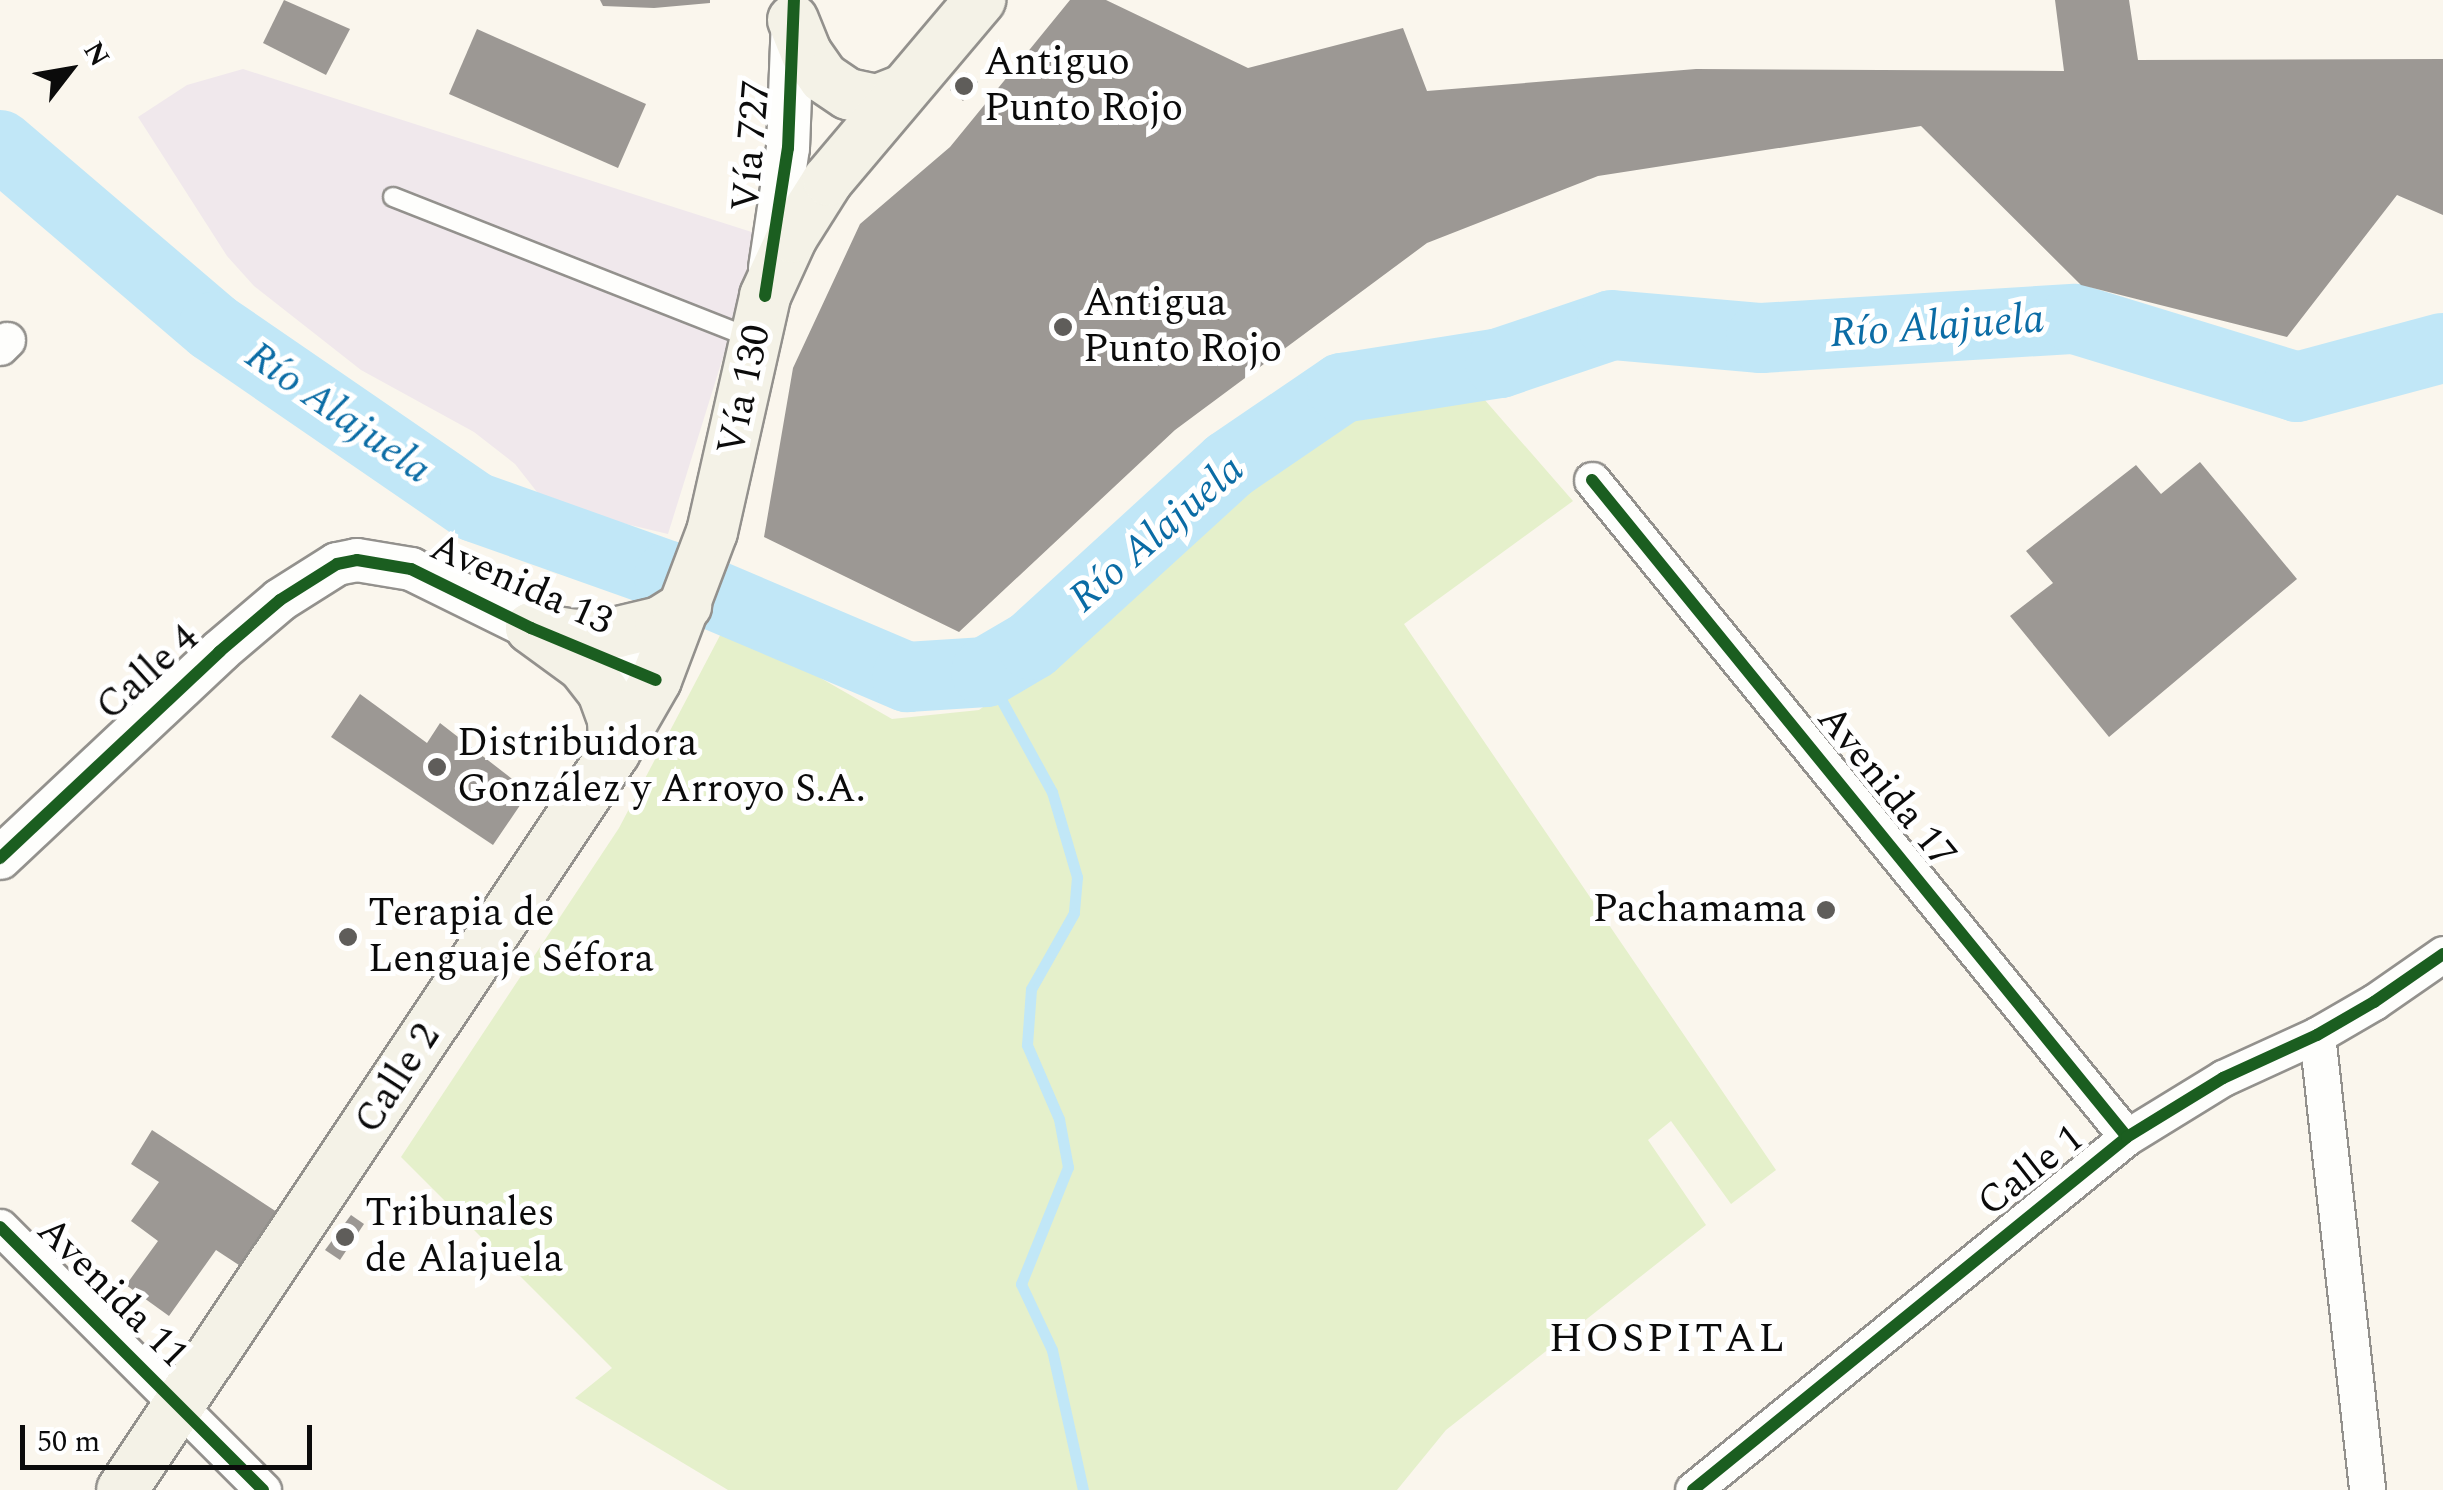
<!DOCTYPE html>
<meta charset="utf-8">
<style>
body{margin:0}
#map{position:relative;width:2443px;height:1490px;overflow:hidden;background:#faf6ed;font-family:Spectral,serif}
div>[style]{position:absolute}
.industrial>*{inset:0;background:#f0e8ec}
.green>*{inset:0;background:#e5f0cb}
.stream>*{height:11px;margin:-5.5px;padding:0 5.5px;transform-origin:5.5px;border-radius:5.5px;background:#c1e7f7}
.river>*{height:70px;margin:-35px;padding:0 35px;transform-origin:35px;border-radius:35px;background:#c1e7f7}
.building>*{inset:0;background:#9c9894}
.roads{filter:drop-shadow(2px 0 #93918d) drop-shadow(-2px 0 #93918d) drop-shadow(0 2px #93918d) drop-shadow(0 -2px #93918d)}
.service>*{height:18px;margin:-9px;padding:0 9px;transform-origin:9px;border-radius:9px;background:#fefefc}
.minor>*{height:35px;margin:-17.5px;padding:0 17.5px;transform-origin:17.5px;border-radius:17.5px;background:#fefefc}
.tertiary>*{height:42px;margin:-21px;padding:0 21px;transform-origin:21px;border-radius:21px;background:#fefefc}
.secondary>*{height:50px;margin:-25px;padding:0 25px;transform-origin:25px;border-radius:25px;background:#f4f2e7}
.cycleway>*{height:12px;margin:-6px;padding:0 6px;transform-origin:6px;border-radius:6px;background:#1b5e20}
.dots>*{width:28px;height:28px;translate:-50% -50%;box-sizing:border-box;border:5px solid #fff;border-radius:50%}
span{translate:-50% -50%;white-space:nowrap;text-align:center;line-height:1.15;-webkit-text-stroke:10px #fff;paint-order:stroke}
.poi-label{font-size:40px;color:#0b0b0b}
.left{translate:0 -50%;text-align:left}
.right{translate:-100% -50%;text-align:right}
.street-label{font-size:40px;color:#0b0b0b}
.water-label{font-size:42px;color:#0b6ca5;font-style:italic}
.neighbourhood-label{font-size:42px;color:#0b0b0b;letter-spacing:2.5px}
.north{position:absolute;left:20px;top:20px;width:100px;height:100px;-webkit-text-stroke:8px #fff;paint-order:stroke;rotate:59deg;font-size:28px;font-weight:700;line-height:40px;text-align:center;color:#0b0b0b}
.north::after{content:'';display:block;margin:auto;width:35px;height:45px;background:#0b0b0b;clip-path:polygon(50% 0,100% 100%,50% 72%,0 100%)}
.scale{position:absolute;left:20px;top:1425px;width:292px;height:45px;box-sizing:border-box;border:5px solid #0b0b0b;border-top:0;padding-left:12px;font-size:30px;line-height:35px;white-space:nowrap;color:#0b0b0b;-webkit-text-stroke:8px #fff;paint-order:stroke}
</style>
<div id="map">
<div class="industrial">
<div style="clip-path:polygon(243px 69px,761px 235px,668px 534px,559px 508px,537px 492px,515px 464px,474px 432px,361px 370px,254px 286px,227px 256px,138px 117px,187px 85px)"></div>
</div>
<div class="green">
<div style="clip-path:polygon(1470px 383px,1573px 501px,1404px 624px,1776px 1170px,1731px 1204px,1671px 1121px,1648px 1140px,1706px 1225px,1446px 1430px,1397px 1490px,728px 1490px,575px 1398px,612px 1368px,401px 1157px,619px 828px,726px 624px,892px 719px,979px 710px,1052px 657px,1229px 495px,1366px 404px)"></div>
</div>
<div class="stream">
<div style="left:986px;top:672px;width:137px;rotate:61.2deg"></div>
<div style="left:1052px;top:792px;width:89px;rotate:73.6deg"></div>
<div style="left:1077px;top:877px;width:36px;rotate:95deg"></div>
<div style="left:1074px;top:913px;width:87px;rotate:119.5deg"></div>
<div style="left:1031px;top:989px;width:56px;rotate:94.1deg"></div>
<div style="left:1027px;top:1045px;width:81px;rotate:66.6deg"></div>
<div style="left:1059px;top:1119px;width:49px;rotate:79.4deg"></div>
<div style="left:1068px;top:1167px;width:126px;rotate:111.9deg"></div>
<div style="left:1021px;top:1284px;width:73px;rotate:64.8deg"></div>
<div style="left:1052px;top:1350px;width:143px;rotate:77.5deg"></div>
</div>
<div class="river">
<div style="left:0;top:145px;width:280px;rotate:40.5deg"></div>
<div style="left:213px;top:327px;width:318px;rotate:34.5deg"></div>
<div style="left:475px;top:507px;width:206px;rotate:19.6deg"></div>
<div style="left:669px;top:576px;width:259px;rotate:23deg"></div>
<div style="left:907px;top:677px;width:79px;rotate:-3.6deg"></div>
<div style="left:986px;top:672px;width:53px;rotate:-30.4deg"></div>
<div style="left:1032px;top:645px;width:267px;rotate:-42.4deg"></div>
<div style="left:1229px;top:465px;width:137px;rotate:-34.3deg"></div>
<div style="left:1342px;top:388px;width:160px;rotate:-9deg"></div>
<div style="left:1500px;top:363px;width:118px;rotate:-18.7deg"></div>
<div style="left:1612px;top:325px;width:150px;rotate:5deg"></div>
<div style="left:1761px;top:338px;width:315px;rotate:-3.5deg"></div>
<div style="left:2075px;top:319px;width:232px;rotate:17deg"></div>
<div style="left:2297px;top:387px;width:151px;rotate:-15deg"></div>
</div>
<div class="building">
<div style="clip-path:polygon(284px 0,350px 29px,326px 75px,263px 43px)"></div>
<div style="clip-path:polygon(600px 0,710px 0,710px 3px,654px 8px,603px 6px)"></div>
<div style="clip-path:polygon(1070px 0,1106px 0,1248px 68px,1403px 28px,1427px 91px,1696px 69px,2064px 71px,2055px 0,2129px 0,2138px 60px,2443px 59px,2443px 215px,2397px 195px,2287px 337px,2081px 285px,1921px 126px,1598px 176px,1427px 243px,1175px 430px,959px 632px,764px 537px,793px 368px,860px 224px,950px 147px)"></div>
<div style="clip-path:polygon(477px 29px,646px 104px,618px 168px,449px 94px)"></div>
<div style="clip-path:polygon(966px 72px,978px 82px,963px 101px,950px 90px)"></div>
<div style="clip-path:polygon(2200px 462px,2297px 579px,2109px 737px,2010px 616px,2053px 583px,2026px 551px,2136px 465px,2161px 494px)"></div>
<div style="clip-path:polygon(360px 694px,427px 743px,440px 723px,529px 792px,493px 845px,331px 737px)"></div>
<div style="clip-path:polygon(152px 1130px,283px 1216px,248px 1271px,216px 1250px,169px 1316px,126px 1285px,158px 1241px,131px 1221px,159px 1182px,131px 1164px)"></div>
<div style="clip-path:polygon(351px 1215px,364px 1224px,340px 1260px,325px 1250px)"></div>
</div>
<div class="roads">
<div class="service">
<div style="left:393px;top:197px;width:388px;rotate:21.5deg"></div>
</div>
<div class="minor">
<div style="left:0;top:347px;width:10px;rotate:-45deg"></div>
<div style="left:1592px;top:480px;width:847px;rotate:50.84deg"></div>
<div style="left:2317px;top:1035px;width:458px;rotate:83.7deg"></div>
<div style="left:0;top:1227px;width:372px;rotate:45deg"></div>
<div style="left:1693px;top:1490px;width:559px;rotate:-39.12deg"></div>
<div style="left:2127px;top:1137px;width:113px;rotate:-31.6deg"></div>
<div style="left:2223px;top:1078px;width:103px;rotate:-24.6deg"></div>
<div style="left:2317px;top:1035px;width:66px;rotate:-30.1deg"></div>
<div style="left:2374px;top:1002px;width:84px;rotate:-34.8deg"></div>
</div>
<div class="tertiary">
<div style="left:770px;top:268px;width:121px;rotate:-81.5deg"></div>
<div style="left:788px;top:148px;width:133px;rotate:-87.8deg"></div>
<div style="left:0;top:858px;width:301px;rotate:-43.2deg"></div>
<div style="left:219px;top:652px;width:80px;rotate:-40.4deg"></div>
<div style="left:280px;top:600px;width:67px;rotate:-32.3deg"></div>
<div style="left:337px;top:564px;width:20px;rotate:-11deg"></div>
<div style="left:357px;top:560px;width:55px;rotate:9.5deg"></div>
<div style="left:411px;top:569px;width:134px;rotate:26.2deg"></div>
<div style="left:531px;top:628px;width:135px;rotate:22.6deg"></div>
</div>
<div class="secondary">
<div style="left:793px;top:20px;width:37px;rotate:68deg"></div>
<div style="left:807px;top:54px;width:29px;rotate:55deg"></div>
<div style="left:824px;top:78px;width:29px;rotate:34deg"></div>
<div style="left:848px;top:94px;width:30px;rotate:12deg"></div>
<div style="left:877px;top:100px;width:26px;rotate:-21deg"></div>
<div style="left:531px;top:628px;width:44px;rotate:9.2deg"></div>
<div style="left:574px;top:635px;width:44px;rotate:-3.9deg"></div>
<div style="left:618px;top:632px;width:43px;rotate:-13.4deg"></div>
<div style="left:660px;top:622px;width:31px;rotate:-32deg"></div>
<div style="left:531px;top:628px;width:64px;rotate:36.2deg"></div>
<div style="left:583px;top:666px;width:33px;rotate:52deg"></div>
<div style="left:603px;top:692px;width:29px;rotate:70deg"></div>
<div style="left:613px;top:719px;width:34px;rotate:88deg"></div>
<div style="left:122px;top:1490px;width:886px;rotate:-56.27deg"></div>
<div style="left:614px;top:753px;width:84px;rotate:-60.1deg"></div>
<div style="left:656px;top:680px;width:158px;rotate:-69.3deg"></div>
<div style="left:712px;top:532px;width:242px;rotate:-77.3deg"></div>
<div style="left:765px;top:296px;width:65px;rotate:-65.4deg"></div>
<div style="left:792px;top:237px;width:67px;rotate:-57.7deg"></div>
<div style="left:828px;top:180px;width:236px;rotate:-49.8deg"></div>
</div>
</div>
<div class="cycleway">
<div style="left:765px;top:296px;width:150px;rotate:-81.2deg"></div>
<div style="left:788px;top:148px;width:148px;rotate:-87.7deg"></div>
<div style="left:1592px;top:480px;width:847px;rotate:50.84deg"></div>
<div style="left:0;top:858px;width:301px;rotate:-43.2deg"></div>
<div style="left:219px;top:652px;width:80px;rotate:-40.4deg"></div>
<div style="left:280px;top:600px;width:67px;rotate:-32.3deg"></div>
<div style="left:337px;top:564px;width:20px;rotate:-11deg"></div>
<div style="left:357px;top:560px;width:55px;rotate:9.5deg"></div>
<div style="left:411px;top:569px;width:134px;rotate:26.2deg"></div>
<div style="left:531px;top:628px;width:135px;rotate:22.6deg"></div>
<div style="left:0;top:1227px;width:372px;rotate:45deg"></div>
<div style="left:1693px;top:1490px;width:559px;rotate:-39.12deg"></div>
<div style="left:2127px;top:1137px;width:113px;rotate:-31.6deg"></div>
<div style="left:2223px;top:1078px;width:103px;rotate:-24.6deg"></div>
<div style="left:2317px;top:1035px;width:66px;rotate:-30.1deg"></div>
<div style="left:2374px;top:1002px;width:84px;rotate:-34.8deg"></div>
</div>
<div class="dots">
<div style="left:964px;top:86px;background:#5f5d5a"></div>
<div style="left:1063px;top:327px;background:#5f5d5a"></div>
<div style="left:437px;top:767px;background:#5f5d5a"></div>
<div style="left:1826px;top:910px;background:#5f5d5a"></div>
<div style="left:348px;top:937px;background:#5f5d5a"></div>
<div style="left:345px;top:1237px;background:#5f5d5a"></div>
</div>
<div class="poi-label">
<span class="left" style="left:984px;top:86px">Antiguo<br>Punto Rojo</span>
<span class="left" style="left:1083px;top:327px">Antigua<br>Punto Rojo</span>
<span class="left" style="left:457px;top:767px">Distribuidora<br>González y Arroyo S.A.</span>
<span class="right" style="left:1806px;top:910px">Pachamama</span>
<span class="left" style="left:368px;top:937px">Terapia de<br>Lenguaje Séfora</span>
<span class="left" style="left:365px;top:1237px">Tribunales<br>de Alajuela</span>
</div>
<div class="street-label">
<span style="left:752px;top:146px;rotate:-85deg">Vía 727</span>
<span style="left:745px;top:390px;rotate:-78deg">Vía 130</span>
<span style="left:521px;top:585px;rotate:24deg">Avenida 13</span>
<span style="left:148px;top:673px;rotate:-42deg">Calle 4</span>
<span style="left:1886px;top:787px;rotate:51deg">Avenida 17</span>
<span style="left:398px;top:1079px;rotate:-57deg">Calle 2</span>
<span style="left:2031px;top:1171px;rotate:-38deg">Calle 1</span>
<span style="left:112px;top:1293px;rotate:45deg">Avenida 11</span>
</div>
<div class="water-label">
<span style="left:1937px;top:327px;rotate:-4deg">Río Alajuela</span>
<span style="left:338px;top:413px;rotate:35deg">Río Alajuela</span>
<span style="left:1157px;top:534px;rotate:-41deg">Río Alajuela</span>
</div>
<div class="neighbourhood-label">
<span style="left:1668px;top:1339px">HOSPITAL</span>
</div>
<div class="north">N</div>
<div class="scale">50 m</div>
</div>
